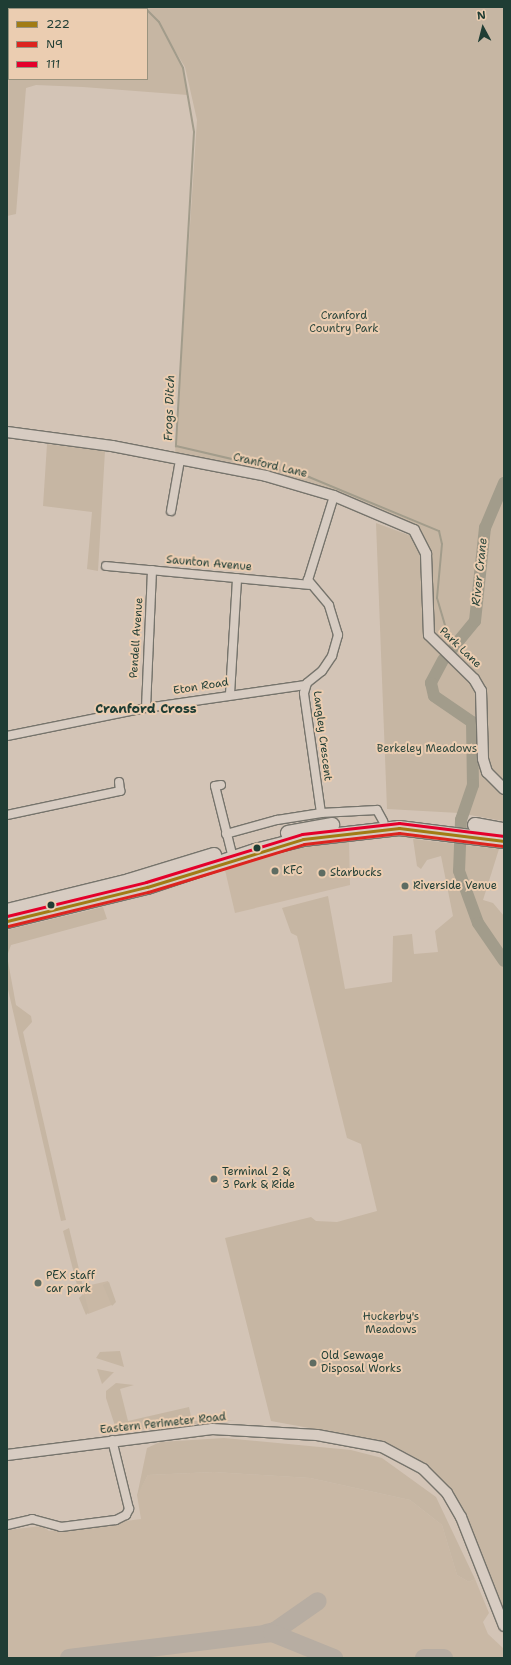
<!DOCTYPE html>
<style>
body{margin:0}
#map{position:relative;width:511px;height:1665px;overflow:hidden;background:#d3c4b6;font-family:"Shantell Sans",sans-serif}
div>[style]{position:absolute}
.built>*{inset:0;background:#c9b8a5}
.green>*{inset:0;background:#c6b6a3}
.stream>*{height:2px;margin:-1px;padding:0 1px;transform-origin:1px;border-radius:1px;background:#a29c8b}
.river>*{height:12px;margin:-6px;padding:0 6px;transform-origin:6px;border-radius:6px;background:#a29c8b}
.taxiway>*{height:18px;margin:-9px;padding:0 9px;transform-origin:9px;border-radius:9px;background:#b7ada2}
.roads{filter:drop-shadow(1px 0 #76746c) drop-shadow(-1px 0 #76746c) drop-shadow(0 1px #76746c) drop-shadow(0 -1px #76746c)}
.minor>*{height:8px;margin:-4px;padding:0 4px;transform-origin:4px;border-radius:4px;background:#d7ccc2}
.tertiary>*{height:10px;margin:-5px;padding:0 5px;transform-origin:5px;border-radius:5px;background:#d7ccc2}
.trunk>*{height:14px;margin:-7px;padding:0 7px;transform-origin:7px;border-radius:7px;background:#d7ccc2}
.bus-1>*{height:3px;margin:-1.5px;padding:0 1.5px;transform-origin:1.5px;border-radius:1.5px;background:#a17c15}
.bus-2>*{height:3px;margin:-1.5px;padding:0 1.5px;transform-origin:1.5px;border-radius:1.5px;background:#dc241f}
.bus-3>*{height:3px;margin:-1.5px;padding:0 1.5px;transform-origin:1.5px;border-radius:1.5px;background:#e4002b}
.dots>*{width:11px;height:11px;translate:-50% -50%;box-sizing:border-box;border:2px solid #ebcdb1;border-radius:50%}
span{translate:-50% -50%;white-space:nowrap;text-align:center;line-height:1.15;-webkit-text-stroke:4px #ebcdb1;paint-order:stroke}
.park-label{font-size:11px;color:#2f483e}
.street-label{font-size:11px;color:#1f3d34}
.poi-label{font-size:11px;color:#1f3d34}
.left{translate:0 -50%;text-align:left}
.water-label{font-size:12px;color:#2a453b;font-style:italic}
.quarter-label{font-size:13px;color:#1f3d34;font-weight:700}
.frame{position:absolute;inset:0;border:8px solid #1f3d34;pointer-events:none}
.legend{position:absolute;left:8px;top:8px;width:140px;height:72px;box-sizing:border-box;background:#ebcdb1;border:1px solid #99937f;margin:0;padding:5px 7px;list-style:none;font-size:12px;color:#1f3d34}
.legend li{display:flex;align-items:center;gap:8px;height:20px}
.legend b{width:20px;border:1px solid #99937f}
.north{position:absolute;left:463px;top:8px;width:40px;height:40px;-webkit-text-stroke:3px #ebcdb1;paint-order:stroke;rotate:353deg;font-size:11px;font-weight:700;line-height:16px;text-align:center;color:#1f3d34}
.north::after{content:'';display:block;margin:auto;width:14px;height:18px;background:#1f3d34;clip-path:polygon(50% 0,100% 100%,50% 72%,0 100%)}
</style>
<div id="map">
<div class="built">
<div style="clip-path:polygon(349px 841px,350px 885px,235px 913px,225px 870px,296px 849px)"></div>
<div style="clip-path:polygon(108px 1281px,114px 1304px,88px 1314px,82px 1287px)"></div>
<div style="clip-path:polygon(214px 1472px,310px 1478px,410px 1500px,442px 1525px,457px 1575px,469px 1582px,475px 1579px,489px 1613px,483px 1622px,488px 1634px,504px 1649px,504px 1658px,7px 1658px,7px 1530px,42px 1526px,49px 1531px,141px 1519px,137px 1495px,148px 1475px)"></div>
</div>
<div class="green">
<div style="clip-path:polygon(evenodd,7px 7px,504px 7px,503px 821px,459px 813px,387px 809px,376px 523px,414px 537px,429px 555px,416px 527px,348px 498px,175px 454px,197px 120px,185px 67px,170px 43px,183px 68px,188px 95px,83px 87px,36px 85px,26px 88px,16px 214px,7px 216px,7px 7px,9px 9px,147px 9px,147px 79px,9px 79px,9px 9px)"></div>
<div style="clip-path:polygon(47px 444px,105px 451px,98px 571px,87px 569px,92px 512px,43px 506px)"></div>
<div style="clip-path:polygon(413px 839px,499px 849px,483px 900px,493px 903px,504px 916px,504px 1616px,465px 1512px,447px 1486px,428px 1466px,407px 1453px,369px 1439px,271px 1421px,225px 1238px,311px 1217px,316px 1221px,337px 1222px,377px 1211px,361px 1144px,347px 1138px,297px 936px,291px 933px,282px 908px,328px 896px,345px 989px,392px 982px,393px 936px,412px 934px,414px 954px,438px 952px,435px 931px,453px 916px,441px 856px,427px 860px,421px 869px,417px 866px)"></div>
<div style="clip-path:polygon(103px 907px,107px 919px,11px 945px,7px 956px,16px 1005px,31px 1016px,32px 1022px,23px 1032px,66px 1220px,61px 1221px,7px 985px,7px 930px)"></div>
<div style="clip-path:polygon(69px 1228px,83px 1286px,81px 1287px,77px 1285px,63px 1231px)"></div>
<div style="clip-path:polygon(109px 1282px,116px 1302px,112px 1306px,103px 1285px)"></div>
<div style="clip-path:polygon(84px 1293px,89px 1312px,86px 1315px,79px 1298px)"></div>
<div style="clip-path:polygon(120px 1351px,124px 1367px,96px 1358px,100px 1352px)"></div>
<div style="clip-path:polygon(97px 1369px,112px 1372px,114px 1372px,102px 1384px)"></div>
<div style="clip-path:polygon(116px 1383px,134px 1385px,120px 1389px,128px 1421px,189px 1407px,192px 1421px,235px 1420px,127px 1431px,116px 1429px,106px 1398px,106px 1391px)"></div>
<div style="clip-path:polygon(224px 1438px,351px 1450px,382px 1458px,436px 1497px,475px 1579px,469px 1582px,457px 1575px,442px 1525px,410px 1500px,310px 1478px,214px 1472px,148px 1475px,137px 1496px,147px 1448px,160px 1442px)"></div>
</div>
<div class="stream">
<div style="left:113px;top:7px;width:26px;rotate:4deg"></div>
<div style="left:147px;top:10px;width:17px;rotate:45deg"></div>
<div style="left:159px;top:22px;width:52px;rotate:62.4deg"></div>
<div style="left:183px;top:68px;width:65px;rotate:80.2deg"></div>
<div style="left:194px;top:132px;width:315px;rotate:93.3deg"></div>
<div style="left:176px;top:446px;width:137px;rotate:13.1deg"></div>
<div style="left:309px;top:477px;width:141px;rotate:22.6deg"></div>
<div style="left:439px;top:531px;width:13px;rotate:77deg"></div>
<div style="left:442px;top:544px;width:54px;rotate:95.3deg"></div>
<div style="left:437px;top:598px;width:53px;rotate:73.6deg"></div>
</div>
<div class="river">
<div style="left:447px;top:655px;width:44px;rotate:-50.5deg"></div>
<div style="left:475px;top:621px;width:94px;rotate:-83.9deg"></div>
<div style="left:485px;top:528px;width:49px;rotate:-67.1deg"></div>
<div style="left:443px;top:660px;width:26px;rotate:118deg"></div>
<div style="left:431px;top:683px;width:13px;rotate:77deg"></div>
<div style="left:434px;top:696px;width:46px;rotate:34.4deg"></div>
<div style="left:472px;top:722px;width:63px;rotate:89.1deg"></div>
<div style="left:473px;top:785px;width:37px;rotate:109deg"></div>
<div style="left:461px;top:820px;width:51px;rotate:92.2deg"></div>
<div style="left:459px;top:871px;width:55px;rotate:69.9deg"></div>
<div style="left:478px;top:923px;width:46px;rotate:55.6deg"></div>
</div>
<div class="taxiway">
<div style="left:266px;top:1633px;width:9px;rotate:-13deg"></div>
<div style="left:275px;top:1631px;width:52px;rotate:-34.9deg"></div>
<div style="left:69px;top:1658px;width:205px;rotate:-7deg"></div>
<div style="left:272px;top:1633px;width:67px;rotate:22deg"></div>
<div style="left:424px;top:1658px;width:20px"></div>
</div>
<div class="roads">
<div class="minor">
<div style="left:171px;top:511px;width:52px;rotate:-80deg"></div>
<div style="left:106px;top:566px;width:204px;rotate:5.3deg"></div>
<div style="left:230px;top:694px;width:116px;rotate:-86.5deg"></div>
<div style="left:146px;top:708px;width:138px;rotate:-87.5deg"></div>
<div style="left:7px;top:736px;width:142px;rotate:-11.4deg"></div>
<div style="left:146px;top:708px;width:161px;rotate:-8.2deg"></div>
<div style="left:221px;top:785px;width:6px;rotate:171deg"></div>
<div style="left:215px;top:786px;width:74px;rotate:76deg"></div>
<div style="left:321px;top:813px;width:121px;rotate:-98.1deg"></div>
<div style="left:304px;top:693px;width:10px;rotate:-73deg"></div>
<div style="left:307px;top:683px;width:19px;rotate:-39deg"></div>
<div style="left:322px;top:671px;width:18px;rotate:-56deg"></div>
<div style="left:332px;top:656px;width:22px;rotate:-74deg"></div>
<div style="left:338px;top:635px;width:31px;rotate:-107deg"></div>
<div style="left:329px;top:605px;width:33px;rotate:-130deg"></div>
<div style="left:308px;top:580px;width:88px;rotate:-72.8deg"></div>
<div style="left:7px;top:815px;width:116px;rotate:-12deg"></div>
<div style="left:120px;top:791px;width:9px;rotate:-96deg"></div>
<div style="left:226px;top:834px;width:53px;rotate:-15.4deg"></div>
<div style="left:277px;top:820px;width:45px;rotate:-9deg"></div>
<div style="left:321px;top:813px;width:56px;rotate:-3.1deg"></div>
<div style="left:377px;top:810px;width:13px;rotate:61deg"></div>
<div style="left:7px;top:1525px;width:26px;rotate:-13deg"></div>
<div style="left:32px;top:1519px;width:30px;rotate:15deg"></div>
<div style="left:61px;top:1527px;width:55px;rotate:-7.3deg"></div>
<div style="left:116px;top:1520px;width:11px;rotate:-27deg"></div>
<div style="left:126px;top:1515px;width:7px;rotate:-63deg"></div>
<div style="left:129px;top:1509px;width:71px;rotate:-103.8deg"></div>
</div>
<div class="tertiary">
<div style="left:7px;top:432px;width:106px;rotate:7.6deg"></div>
<div style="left:112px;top:446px;width:157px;rotate:11deg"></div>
<div style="left:266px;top:476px;width:71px;rotate:16.4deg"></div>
<div style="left:334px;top:496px;width:87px;rotate:23deg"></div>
<div style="left:414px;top:530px;width:27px;rotate:63deg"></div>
<div style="left:426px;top:554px;width:81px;rotate:87.9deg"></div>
<div style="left:429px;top:635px;width:63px;rotate:44.4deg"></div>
<div style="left:474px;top:679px;width:14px;rotate:60deg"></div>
<div style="left:481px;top:691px;width:68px;rotate:88.3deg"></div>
<div style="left:483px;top:759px;width:14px;rotate:73deg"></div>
<div style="left:487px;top:772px;width:24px;rotate:45deg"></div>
<div style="left:7px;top:1455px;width:207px;rotate:-7.2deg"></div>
<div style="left:212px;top:1429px;width:105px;rotate:3.3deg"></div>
<div style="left:317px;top:1435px;width:66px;rotate:10.5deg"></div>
<div style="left:382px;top:1447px;width:47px;rotate:28.2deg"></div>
<div style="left:423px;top:1469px;width:34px;rotate:45deg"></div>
<div style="left:447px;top:1493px;width:28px;rotate:60deg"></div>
<div style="left:461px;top:1517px;width:117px;rotate:68.5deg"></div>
</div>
<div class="trunk">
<div style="left:475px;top:825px;width:29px;rotate:10deg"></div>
<div style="left:288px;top:833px;width:45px;rotate:-10.3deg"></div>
<div style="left:7px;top:911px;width:126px;rotate:-13.8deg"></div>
<div style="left:129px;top:881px;width:89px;rotate:-17deg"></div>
<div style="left:7px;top:921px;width:144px;rotate:-13.7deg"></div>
<div style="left:147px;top:887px;width:114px;rotate:-18.4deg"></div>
<div style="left:255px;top:851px;width:49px;rotate:-14deg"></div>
<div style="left:303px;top:839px;width:97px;rotate:-6.5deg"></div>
<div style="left:399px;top:828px;width:106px;rotate:7.1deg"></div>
</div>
</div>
<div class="bus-1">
<div style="left:7px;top:921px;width:144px;rotate:-13.7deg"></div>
<div style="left:147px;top:887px;width:163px;rotate:-17.1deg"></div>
<div style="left:303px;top:839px;width:97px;rotate:-6.5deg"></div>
<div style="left:399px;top:828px;width:106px;rotate:7.1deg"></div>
</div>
<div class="bus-2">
<div style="left:8px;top:926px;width:144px;rotate:-13.7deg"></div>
<div style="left:148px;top:892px;width:163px;rotate:-17.1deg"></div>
<div style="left:304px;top:844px;width:96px;rotate:-6.6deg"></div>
<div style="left:399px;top:833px;width:105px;rotate:7.1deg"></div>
</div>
<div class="bus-3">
<div style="left:7px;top:916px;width:143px;rotate:-13.7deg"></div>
<div style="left:146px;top:882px;width:163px;rotate:-17.1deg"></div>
<div style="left:302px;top:834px;width:98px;rotate:-6.5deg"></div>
<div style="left:399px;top:823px;width:106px;rotate:7.1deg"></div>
</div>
<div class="dots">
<div style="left:257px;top:848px;background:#1f3d34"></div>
<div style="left:275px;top:871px;background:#5e6c62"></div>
<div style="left:322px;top:873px;background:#5e6c62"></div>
<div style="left:405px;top:886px;background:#5e6c62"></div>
<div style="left:51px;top:905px;background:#1f3d34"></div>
<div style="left:214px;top:1179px;background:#5e6c62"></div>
<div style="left:38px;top:1283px;background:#5e6c62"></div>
<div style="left:313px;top:1363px;background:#5e6c62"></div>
</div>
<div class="park-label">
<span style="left:344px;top:323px">Cranford<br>Country Park</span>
<span style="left:427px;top:749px">Berkeley Meadows</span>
<span style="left:391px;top:1324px">Huckerby's<br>Meadows</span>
</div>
<div class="street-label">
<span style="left:270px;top:466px;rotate:13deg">Cranford Lane</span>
<span style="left:209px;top:564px;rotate:5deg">Saunton Avenue</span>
<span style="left:137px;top:638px;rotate:-86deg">Pendell Avenue</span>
<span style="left:460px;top:648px;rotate:44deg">Park Lane</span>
<span style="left:201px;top:687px;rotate:-9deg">Eton Road</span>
<span style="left:322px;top:736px;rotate:83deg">Langley Crescent</span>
<span style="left:163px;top:1424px;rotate:-6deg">Eastern Perimeter Road</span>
</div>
<div class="poi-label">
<span class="left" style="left:283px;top:871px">KFC</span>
<span class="left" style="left:330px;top:873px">Starbucks</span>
<span class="left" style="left:413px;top:886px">Riverside Venue</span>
<span class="left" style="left:222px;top:1179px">Terminal 2 &amp;<br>3 Park &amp; Ride</span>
<span class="left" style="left:46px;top:1283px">PEX staff<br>car park</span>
<span class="left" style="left:321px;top:1363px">Old Sewage<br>Disposal Works</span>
</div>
<div class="water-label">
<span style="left:170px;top:408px;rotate:-88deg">Frogs Ditch</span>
<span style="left:480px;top:572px;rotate:-84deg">River Crane</span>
</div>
<div class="quarter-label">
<span style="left:146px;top:709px">Cranford Cross</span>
</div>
<div class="frame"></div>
<ul class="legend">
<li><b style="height:5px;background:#a17c15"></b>222</li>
<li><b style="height:5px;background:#dc241f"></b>N9</li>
<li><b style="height:5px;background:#e4002b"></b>111</li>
</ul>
<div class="north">N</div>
</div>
